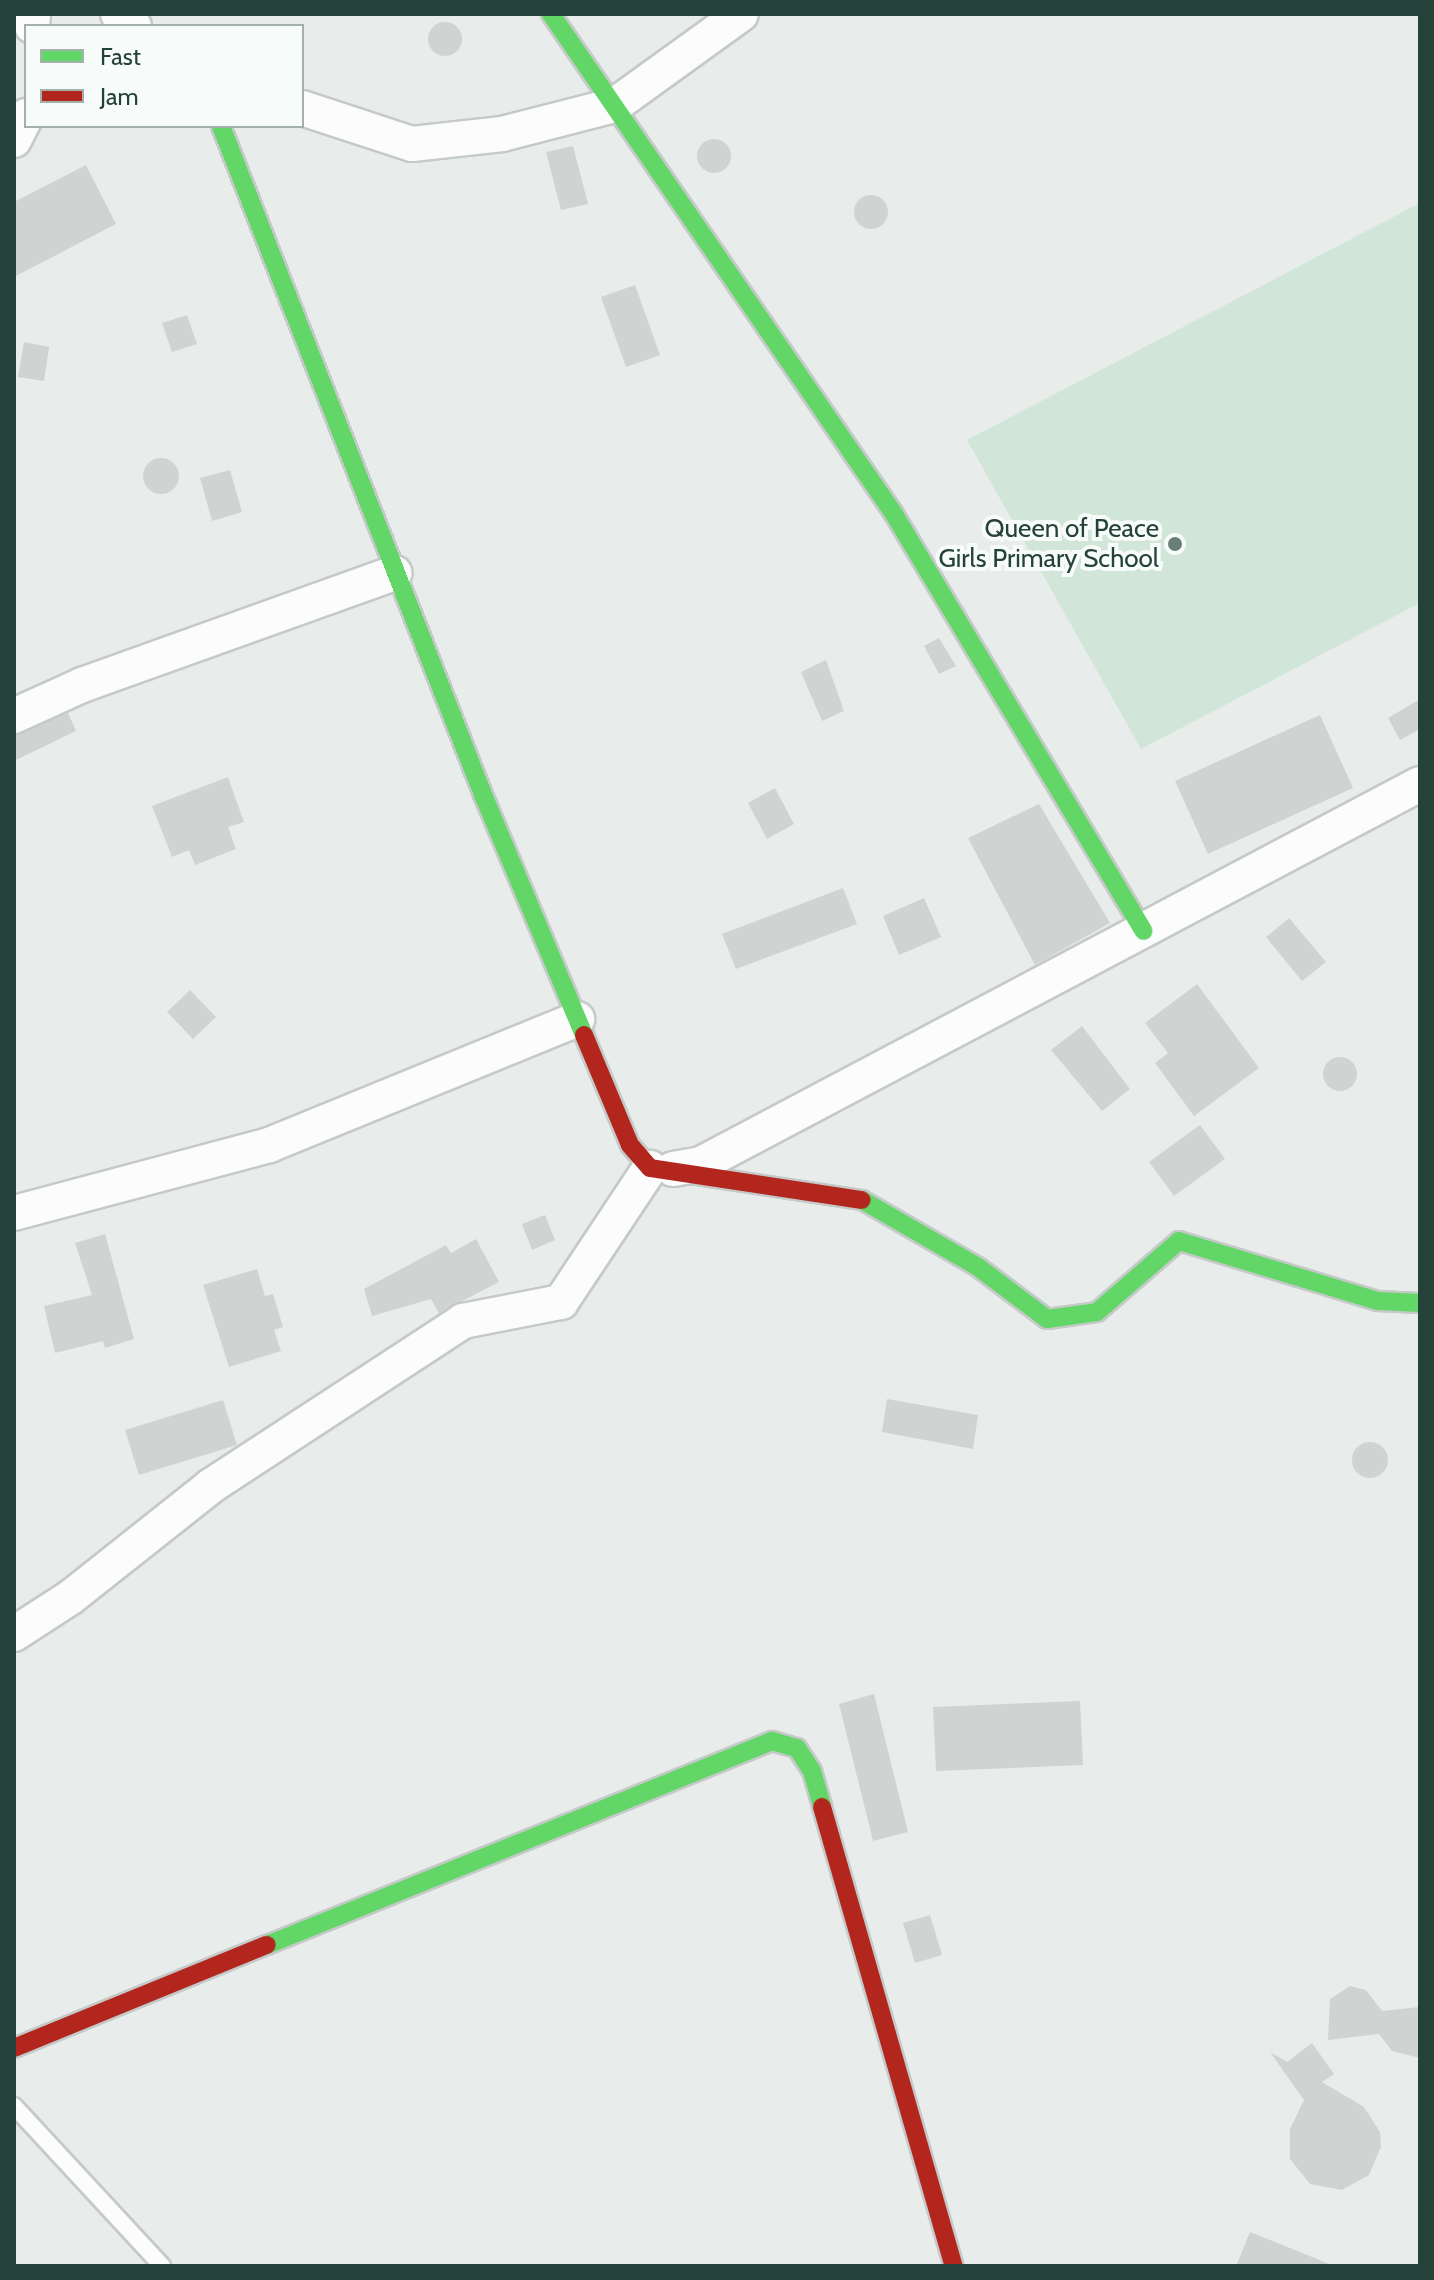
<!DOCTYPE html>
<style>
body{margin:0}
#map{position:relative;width:1434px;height:2280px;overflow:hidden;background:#e8edeb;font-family:Cabin,sans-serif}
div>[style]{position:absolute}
.green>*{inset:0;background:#d1e6d8}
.building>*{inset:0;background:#cfd4d2}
.round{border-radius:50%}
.roads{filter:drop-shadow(2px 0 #c5cac8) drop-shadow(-2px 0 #c5cac8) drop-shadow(0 2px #c5cac8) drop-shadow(0 -2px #c5cac8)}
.lane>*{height:16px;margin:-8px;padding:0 8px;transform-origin:8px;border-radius:8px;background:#fcfcfc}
.street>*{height:34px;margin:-17px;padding:0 17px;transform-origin:17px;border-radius:17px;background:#fcfcfc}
.fast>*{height:18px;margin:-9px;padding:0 9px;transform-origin:9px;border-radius:9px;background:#63d668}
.jam>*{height:18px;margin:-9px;padding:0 9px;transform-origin:9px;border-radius:9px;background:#b3261e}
.dots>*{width:22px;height:22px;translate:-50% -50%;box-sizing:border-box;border:4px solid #f7fbf9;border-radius:50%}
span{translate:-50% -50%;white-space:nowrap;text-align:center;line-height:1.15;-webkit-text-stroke:8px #f7fbf9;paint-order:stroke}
.poi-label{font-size:26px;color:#24423a}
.right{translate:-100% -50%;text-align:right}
.frame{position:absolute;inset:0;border:16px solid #24423a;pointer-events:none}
.legend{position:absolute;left:24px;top:24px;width:280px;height:104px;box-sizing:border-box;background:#f7fbf9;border:2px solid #a3b1ad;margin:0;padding:10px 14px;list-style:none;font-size:24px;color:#24423a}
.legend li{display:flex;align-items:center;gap:16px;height:40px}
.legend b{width:40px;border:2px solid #a3b1ad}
</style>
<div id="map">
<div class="green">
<div style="clip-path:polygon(1420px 203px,1420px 603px,1141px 749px,967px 440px)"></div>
</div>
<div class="building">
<div class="round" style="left:428px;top:22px;width:34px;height:34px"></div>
<div class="round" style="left:697px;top:139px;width:34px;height:34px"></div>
<div style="clip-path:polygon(573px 146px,588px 204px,561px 210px,546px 152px)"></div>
<div style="clip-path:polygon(86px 165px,116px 224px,14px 277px,14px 202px)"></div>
<div class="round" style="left:854px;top:195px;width:34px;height:34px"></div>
<div style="clip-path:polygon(635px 285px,660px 355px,626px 367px,601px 297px)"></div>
<div style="clip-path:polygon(187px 315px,197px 344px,172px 352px,162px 323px)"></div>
<div style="clip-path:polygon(24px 342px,49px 347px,44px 381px,18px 377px)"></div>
<div class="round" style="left:143px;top:458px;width:36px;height:36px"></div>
<div style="clip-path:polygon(230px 470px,242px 512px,212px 521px,200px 478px)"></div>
<div style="clip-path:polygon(939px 638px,956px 666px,939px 674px,924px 646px)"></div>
<div style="clip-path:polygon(826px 660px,844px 711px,822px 721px,801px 672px)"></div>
<div style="clip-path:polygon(1420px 699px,1420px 729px,1400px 740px,1388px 718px)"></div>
<div style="clip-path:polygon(68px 713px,76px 731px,14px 761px,14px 736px)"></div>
<div style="clip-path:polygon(1320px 715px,1353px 788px,1208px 854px,1175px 781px)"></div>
<div style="clip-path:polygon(228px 777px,244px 822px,228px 827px,236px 849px,195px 865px,189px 850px,172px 857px,152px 806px)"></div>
<div style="clip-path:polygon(775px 788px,794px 824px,767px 839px,748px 803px)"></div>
<div style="clip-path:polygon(1039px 804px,1110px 923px,1035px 965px,968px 838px)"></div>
<div style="clip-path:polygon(843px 888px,857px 924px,736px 969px,722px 934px)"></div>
<div style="clip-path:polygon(924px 898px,941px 937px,899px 955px,883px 916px)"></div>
<div style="clip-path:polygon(1289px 918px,1326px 962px,1302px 981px,1266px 937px)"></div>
<div style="clip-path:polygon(1197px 984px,1259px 1068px,1194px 1116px,1155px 1063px,1168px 1053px,1145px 1023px)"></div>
<div style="clip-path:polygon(190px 990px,216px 1017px,193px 1039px,167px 1012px)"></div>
<div style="clip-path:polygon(1082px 1026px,1130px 1089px,1102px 1111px,1051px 1050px)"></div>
<div class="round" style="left:1323px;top:1057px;width:34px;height:34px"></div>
<div style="clip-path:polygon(1200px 1125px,1225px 1159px,1174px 1196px,1149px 1162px)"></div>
<div style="clip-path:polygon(545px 1215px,555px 1240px,532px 1250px,522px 1224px)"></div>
<div style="clip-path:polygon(105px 1234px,134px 1339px,105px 1348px,103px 1341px,55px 1353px,44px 1306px,92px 1295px,75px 1243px)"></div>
<div style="clip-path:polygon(476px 1239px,499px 1282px,439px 1313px,431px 1299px,372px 1316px,364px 1289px,446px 1245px,451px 1253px)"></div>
<div style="clip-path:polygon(257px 1269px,265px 1296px,273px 1294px,283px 1327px,274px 1330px,281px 1351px,229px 1367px,203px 1285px)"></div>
<div style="clip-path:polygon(887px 1399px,978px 1415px,973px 1449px,882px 1432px)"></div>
<div style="clip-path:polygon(223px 1400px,237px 1445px,139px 1475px,125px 1430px)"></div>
<div class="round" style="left:1352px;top:1442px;width:36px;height:36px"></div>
<div style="clip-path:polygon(874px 1694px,908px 1832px,873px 1841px,839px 1704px)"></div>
<div style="clip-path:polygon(1080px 1701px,1083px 1765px,936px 1771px,933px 1707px)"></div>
<div style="clip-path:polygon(930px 1915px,942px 1955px,915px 1963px,903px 1923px)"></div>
<div style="clip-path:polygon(1350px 1986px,1366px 1990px,1382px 2011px,1420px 2007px,1420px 2058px,1392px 2051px,1379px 2034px,1328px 2040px,1330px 1999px)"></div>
<div style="clip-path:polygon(1312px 2043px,1334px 2074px,1322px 2082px,1364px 2107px,1380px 2132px,1381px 2147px,1369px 2175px,1342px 2190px,1310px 2184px,1290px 2159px,1290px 2129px,1304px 2100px,1270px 2052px,1287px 2062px)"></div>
<div style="clip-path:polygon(1250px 2232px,1332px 2265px,1332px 2266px,1236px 2266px)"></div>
</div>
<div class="roads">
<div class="lane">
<div style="left:14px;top:2106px;width:218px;rotate:47.2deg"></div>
</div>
<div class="street">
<div style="left:118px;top:14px;width:20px;rotate:37deg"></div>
<div style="left:32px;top:26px;width:12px;rotate:-85deg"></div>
<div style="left:302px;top:108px;width:116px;rotate:18.1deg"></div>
<div style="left:412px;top:144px;width:91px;rotate:-6.3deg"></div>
<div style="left:502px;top:134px;width:117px;rotate:-14.4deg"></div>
<div style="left:615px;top:105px;width:155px;rotate:-35.8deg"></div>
<div style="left:14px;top:140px;width:27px;rotate:-63deg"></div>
<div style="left:14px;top:716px;width:75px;rotate:-24.5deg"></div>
<div style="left:82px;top:685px;width:332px;rotate:-19.7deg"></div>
<div style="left:673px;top:1169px;width:28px;rotate:-10deg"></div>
<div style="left:701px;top:1164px;width:813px;rotate:-27.86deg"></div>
<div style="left:14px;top:1213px;width:264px;rotate:-14.9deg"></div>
<div style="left:269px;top:1145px;width:333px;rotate:-22.2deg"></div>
<div style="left:14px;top:1634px;width:68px;rotate:-33deg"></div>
<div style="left:71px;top:1597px;width:179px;rotate:-38.4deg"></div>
<div style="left:211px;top:1486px;width:301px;rotate:-33.2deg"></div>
<div style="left:463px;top:1321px;width:100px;rotate:-11deg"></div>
<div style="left:561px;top:1302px;width:161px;rotate:-56.4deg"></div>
</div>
<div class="fast">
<div style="left:551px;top:14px;width:606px;rotate:55.55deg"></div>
<div style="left:894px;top:514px;width:486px;rotate:59.1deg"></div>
<div style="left:221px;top:126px;width:721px;rotate:68.6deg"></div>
<div style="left:484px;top:797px;width:258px;rotate:67.2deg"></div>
<div style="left:862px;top:1200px;width:134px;rotate:30deg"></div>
<div style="left:978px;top:1267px;width:86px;rotate:37deg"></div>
<div style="left:1047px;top:1319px;width:50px;rotate:-8deg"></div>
<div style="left:1097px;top:1312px;width:108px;rotate:-40.9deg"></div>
<div style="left:1179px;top:1241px;width:208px;rotate:16.8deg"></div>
<div style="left:1378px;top:1301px;width:42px;rotate:2.7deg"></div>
<div style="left:267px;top:1945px;width:545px;rotate:-22deg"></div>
<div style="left:772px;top:1741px;width:26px;rotate:16deg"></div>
<div style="left:797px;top:1748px;width:27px;rotate:57deg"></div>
<div style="left:812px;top:1771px;width:37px;rotate:74deg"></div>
</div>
<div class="jam">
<div style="left:584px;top:1035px;width:119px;rotate:67.3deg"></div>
<div style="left:630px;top:1145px;width:30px;rotate:49deg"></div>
<div style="left:650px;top:1168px;width:214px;rotate:8.6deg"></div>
<div style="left:822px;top:1807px;width:478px;rotate:74deg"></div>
<div style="left:14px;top:2048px;width:273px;rotate:-22.2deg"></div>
</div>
</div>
<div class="dots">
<div style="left:1175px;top:544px;background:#697e78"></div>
</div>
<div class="poi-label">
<span class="right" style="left:1159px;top:544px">Queen of Peace<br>Girls Primary School</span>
</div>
<div class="frame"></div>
<ul class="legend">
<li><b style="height:10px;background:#63d668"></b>Fast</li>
<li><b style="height:10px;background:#b3261e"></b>Jam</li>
</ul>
</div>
